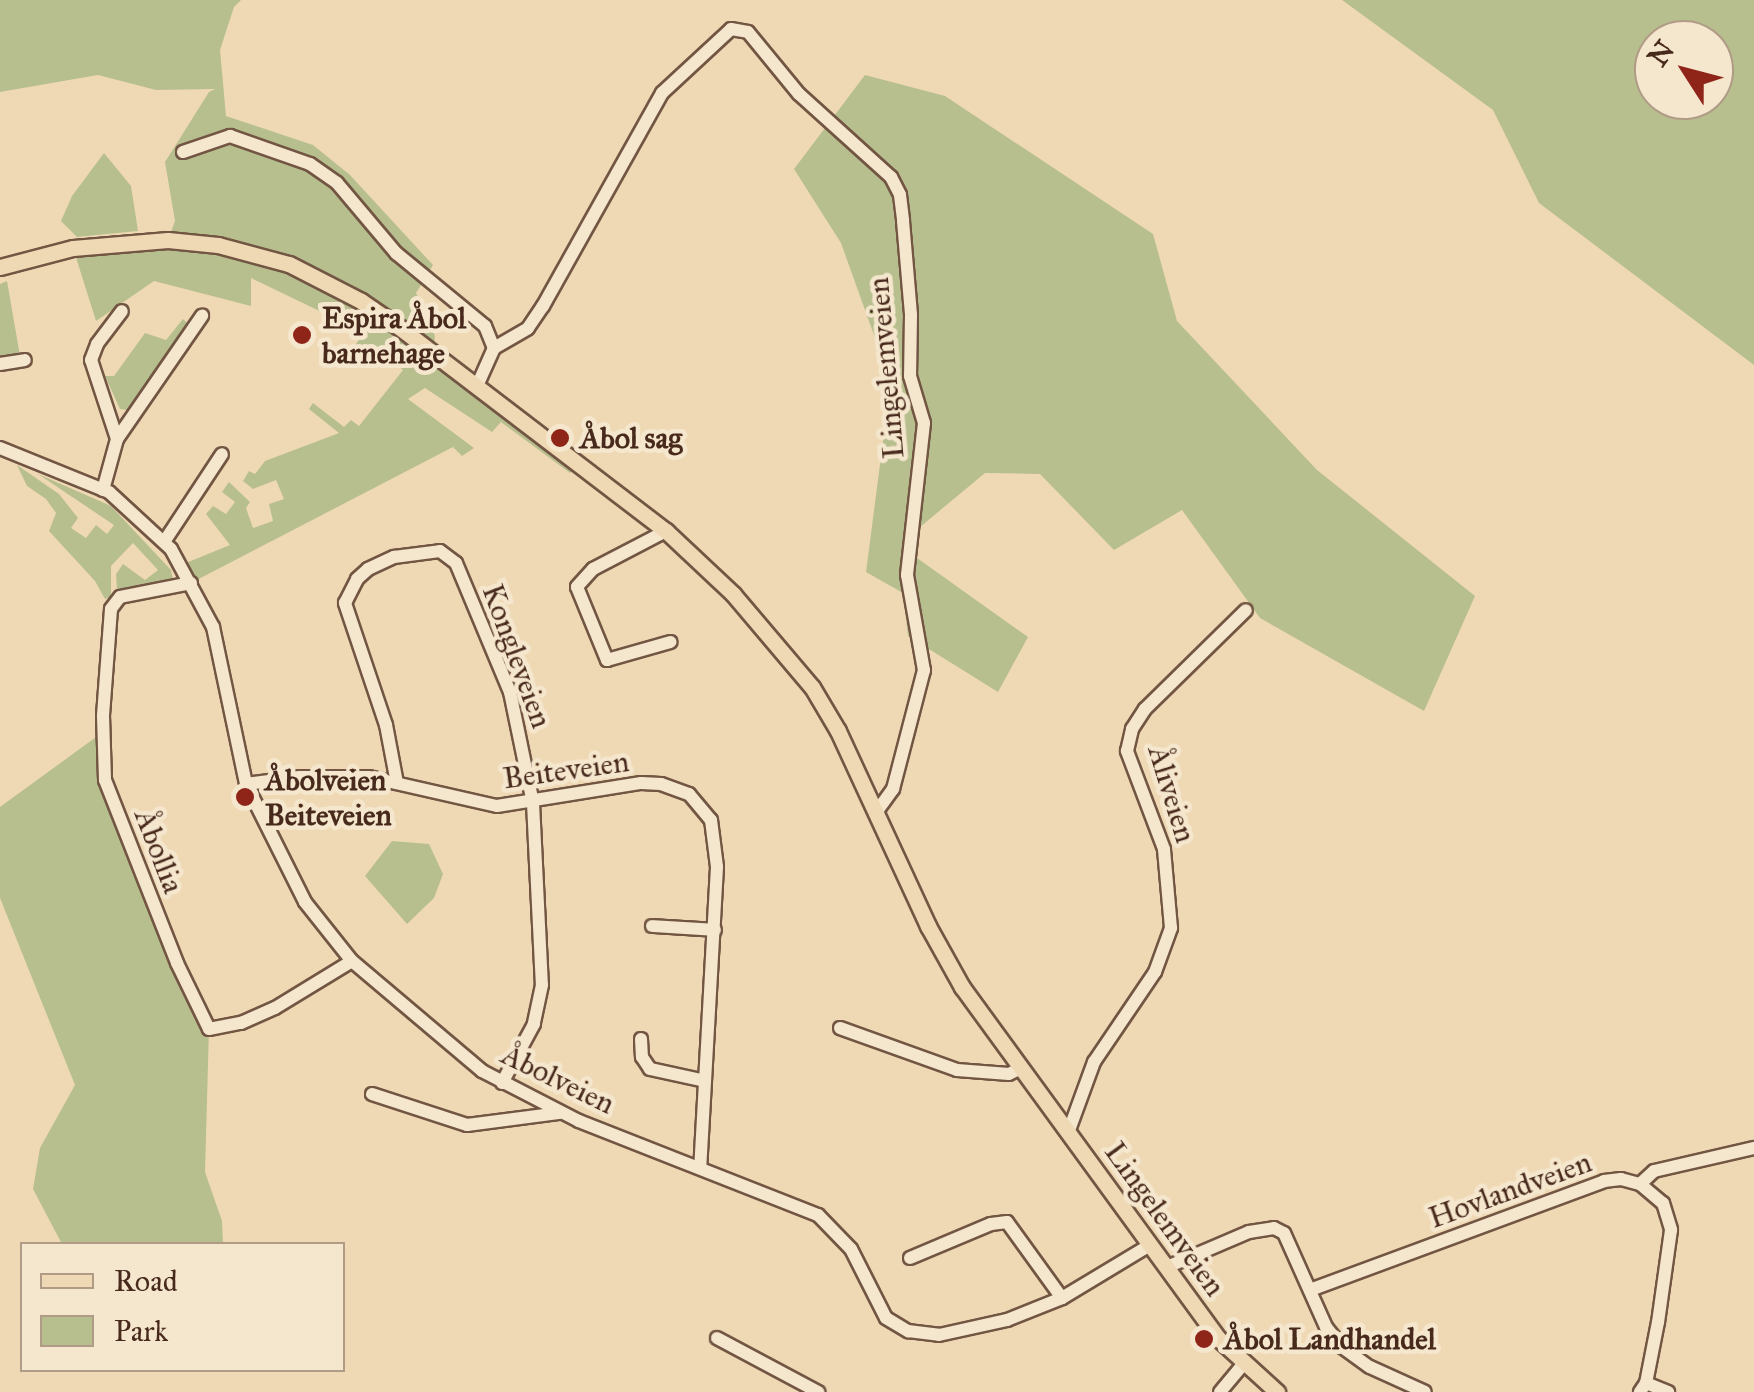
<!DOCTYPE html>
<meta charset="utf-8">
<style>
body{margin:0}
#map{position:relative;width:1754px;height:1392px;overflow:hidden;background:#efd9b4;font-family:"IM FELL Great Primer",serif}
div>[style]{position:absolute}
.green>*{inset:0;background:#b8bf8e}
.roads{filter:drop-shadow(2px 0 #725643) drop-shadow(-2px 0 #725643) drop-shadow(0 2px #725643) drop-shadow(0 -2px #725643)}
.minor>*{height:12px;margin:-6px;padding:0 6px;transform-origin:6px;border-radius:6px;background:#f5e6ce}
.major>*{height:15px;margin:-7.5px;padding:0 7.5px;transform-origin:7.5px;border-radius:7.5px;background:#efd9b4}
.dots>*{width:28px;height:28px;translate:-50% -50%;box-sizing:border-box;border:5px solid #f5e6ce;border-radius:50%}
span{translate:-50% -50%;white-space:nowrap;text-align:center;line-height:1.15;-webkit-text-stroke:9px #f5e6ce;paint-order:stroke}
.poi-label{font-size:30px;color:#482a1d;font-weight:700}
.left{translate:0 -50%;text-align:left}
.street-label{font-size:30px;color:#482a1d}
.legend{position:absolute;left:20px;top:1242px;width:325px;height:130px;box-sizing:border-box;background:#f5e6ce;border:2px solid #b09b87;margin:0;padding:12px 18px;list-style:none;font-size:30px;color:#482a1d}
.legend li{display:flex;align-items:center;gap:20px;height:50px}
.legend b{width:50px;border:2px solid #b09b87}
.north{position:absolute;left:1634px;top:20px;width:100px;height:100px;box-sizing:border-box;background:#f5e6ce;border:2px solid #b09b87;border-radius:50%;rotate:306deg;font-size:28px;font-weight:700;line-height:40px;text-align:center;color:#482a1d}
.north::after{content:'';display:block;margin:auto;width:35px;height:45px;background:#8f2418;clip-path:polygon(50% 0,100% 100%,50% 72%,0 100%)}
</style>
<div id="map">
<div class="green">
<div style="clip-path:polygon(0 0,241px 0,234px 7px,220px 50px,226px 116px,313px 145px,350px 175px,433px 265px,416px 293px,435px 336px,433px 353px,578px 464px,570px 473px,501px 422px,492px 432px,425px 388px,408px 399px,474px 448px,462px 456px,453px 447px,191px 583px,181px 565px,230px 545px,206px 514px,213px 506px,226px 514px,235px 502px,222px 492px,229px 482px,250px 502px,246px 508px,253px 528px,273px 521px,269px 504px,284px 499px,276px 480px,253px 489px,243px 481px,249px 471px,255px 474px,265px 461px,339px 433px,309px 409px,313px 403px,344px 427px,351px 420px,359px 426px,403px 370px,372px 345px,353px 348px,361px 337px,334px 318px,251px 278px,251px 306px,154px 281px,96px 321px,73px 248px,168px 240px,175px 221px,165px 162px,209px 92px,215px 89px,156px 90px,98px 75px,0 92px)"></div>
<div style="clip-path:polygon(evenodd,1342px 0,1754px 0,1754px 365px,1539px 203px,1493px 110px,1342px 0,1654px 40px,1714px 40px,1714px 100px,1654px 100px,1654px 40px)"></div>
<div style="clip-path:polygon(865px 75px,945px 96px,1153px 234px,1177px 321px,1317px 470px,1475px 596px,1424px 711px,1260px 618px,1182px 510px,1114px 550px,1040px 474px,985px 473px,920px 527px,910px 553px,1028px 637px,998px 692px,908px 636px,903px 593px,866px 572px,885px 426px,880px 352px,841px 243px,794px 169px)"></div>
<div style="clip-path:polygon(104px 153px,131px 186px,138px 231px,77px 237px,61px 221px,72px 196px)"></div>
<div style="clip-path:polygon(7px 281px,20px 356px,0 358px,0 284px)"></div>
<div style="clip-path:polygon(183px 319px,188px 324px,127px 410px,120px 409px,105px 376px,114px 376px,145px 333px,166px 340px)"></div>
<div style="clip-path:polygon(17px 465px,59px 494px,78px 518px,71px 528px,86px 538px,96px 525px,107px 534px,114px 525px,38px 474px,111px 506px,171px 570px,173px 580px,117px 590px,116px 574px,123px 564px,145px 580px,158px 570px,133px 543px,111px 566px,111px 597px,105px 599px,95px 581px,49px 531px,56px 513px,46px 499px,27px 486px)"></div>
<div style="clip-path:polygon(103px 732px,105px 780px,209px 1029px,205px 1172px,222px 1221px,223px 1244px,62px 1244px,33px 1189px,40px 1148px,75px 1085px,0 898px,0 807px)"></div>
<div style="clip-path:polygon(392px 841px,429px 844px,443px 874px,434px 898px,407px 924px,365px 876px)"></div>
</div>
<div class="roads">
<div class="minor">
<div style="left:183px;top:152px;width:50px;rotate:-18.8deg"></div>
<div style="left:230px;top:136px;width:85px;rotate:19.3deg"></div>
<div style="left:310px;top:164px;width:33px;rotate:35deg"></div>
<div style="left:337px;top:183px;width:92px;rotate:49.9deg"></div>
<div style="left:396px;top:253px;width:115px;rotate:39.4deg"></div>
<div style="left:485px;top:326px;width:24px;rotate:68deg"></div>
<div style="left:494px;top:348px;width:42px;rotate:114.1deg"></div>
<div style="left:494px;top:348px;width:39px;rotate:-30deg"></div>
<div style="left:528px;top:328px;width:27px;rotate:-56deg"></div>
<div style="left:543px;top:306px;width:244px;rotate:-60.8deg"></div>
<div style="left:662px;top:93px;width:94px;rotate:-42.8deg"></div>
<div style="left:731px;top:29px;width:17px;rotate:10deg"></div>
<div style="left:748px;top:32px;width:80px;rotate:50.6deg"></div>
<div style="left:799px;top:94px;width:124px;rotate:42.1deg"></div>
<div style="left:891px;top:177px;width:20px;rotate:63deg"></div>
<div style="left:900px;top:195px;width:26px;rotate:83deg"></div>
<div style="left:903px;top:221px;width:94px;rotate:85.1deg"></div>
<div style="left:911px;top:315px;width:61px;rotate:90.9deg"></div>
<div style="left:910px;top:376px;width:49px;rotate:73.4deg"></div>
<div style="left:924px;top:423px;width:153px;rotate:96.4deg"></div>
<div style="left:907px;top:575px;width:97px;rotate:79.9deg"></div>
<div style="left:924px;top:670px;width:123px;rotate:104.6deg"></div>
<div style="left:893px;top:789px;width:27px;rotate:126deg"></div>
<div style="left:0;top:364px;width:25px;rotate:-9deg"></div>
<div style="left:117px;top:439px;width:83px;rotate:-108.2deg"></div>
<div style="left:91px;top:360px;width:17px;rotate:-69deg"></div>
<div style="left:97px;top:344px;width:41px;rotate:-52.9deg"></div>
<div style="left:0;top:448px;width:118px;rotate:22deg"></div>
<div style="left:109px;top:492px;width:84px;rotate:42.6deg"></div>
<div style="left:171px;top:549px;width:89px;rotate:61.7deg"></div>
<div style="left:213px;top:627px;width:160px;rotate:78.1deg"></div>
<div style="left:246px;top:784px;width:132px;rotate:63.4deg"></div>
<div style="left:305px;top:902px;width:75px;rotate:51.5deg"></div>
<div style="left:352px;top:961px;width:170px;rotate:40.2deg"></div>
<div style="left:482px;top:1071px;width:109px;rotate:27.3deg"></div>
<div style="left:579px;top:1121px;width:257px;rotate:21.5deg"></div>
<div style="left:818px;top:1215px;width:47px;rotate:45.9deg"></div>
<div style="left:851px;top:1249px;width:77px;rotate:63.1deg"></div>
<div style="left:886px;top:1318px;width:26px;rotate:31deg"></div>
<div style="left:908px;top:1331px;width:31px;rotate:7deg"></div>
<div style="left:939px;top:1335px;width:70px;rotate:-12.4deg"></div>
<div style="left:1007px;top:1320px;width:59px;rotate:-21.8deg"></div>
<div style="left:1062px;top:1298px;width:103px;rotate:-31.1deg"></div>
<div style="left:103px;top:490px;width:53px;rotate:-74.6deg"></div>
<div style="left:117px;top:439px;width:150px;rotate:-55.4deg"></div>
<div style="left:666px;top:531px;width:82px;rotate:152.5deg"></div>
<div style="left:593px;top:569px;width:24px;rotate:132deg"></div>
<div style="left:577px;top:587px;width:79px;rotate:67.7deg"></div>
<div style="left:607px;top:660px;width:66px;rotate:-15.9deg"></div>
<div style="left:164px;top:542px;width:105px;rotate:-56.6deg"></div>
<div style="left:191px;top:583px;width:72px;rotate:168.8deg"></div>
<div style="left:120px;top:597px;width:15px;rotate:127deg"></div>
<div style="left:111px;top:609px;width:107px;rotate:94.3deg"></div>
<div style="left:103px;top:716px;width:64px;rotate:88.2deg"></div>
<div style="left:105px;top:780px;width:197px;rotate:68.5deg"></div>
<div style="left:177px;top:963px;width:73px;rotate:64.1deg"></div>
<div style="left:209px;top:1029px;width:33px;rotate:-11deg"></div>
<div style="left:241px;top:1023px;width:37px;rotate:-24deg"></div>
<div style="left:275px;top:1008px;width:90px;rotate:-31.4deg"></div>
<div style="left:397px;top:783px;width:59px;rotate:-100.7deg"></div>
<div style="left:386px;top:725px;width:129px;rotate:-108.6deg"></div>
<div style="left:345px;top:603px;width:27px;rotate:-63deg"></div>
<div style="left:357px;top:579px;width:15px;rotate:-42deg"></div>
<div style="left:368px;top:569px;width:29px;rotate:-25deg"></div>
<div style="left:394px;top:557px;width:46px;rotate:-7.4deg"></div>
<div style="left:440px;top:551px;width:20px;rotate:37deg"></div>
<div style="left:456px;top:563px;width:140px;rotate:67.3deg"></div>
<div style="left:510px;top:692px;width:113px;rotate:78.3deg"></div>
<div style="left:533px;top:803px;width:182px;rotate:87.2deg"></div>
<div style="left:542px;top:985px;width:40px;rotate:102deg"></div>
<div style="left:534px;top:1024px;width:67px;rotate:118.5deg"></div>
<div style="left:246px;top:784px;width:54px;rotate:-7.4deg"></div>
<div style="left:300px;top:777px;width:69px"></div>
<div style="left:369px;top:777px;width:131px;rotate:12.8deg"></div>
<div style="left:497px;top:806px;width:146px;rotate:-9.1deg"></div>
<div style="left:641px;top:783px;width:20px;rotate:3deg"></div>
<div style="left:661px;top:784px;width:30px;rotate:20deg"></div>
<div style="left:689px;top:794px;width:34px;rotate:50deg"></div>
<div style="left:711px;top:820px;width:47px;rotate:82.7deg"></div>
<div style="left:717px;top:867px;width:300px;rotate:93.2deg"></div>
<div style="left:652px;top:926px;width:63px;rotate:3.6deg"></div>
<div style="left:840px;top:1028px;width:124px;rotate:19.7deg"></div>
<div style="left:957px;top:1070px;width:52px;rotate:4.4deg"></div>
<div style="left:1009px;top:1074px;width:13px;rotate:-27deg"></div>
<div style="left:641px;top:1039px;width:18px;rotate:87deg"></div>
<div style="left:642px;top:1057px;width:14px;rotate:56deg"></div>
<div style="left:650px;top:1069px;width:56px;rotate:12.3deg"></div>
<div style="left:372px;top:1094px;width:100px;rotate:18.1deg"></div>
<div style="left:467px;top:1125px;width:94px;rotate:-7.4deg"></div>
<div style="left:1068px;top:1133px;width:76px;rotate:-69.9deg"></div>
<div style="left:1094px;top:1062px;width:109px;rotate:-55.9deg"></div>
<div style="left:1155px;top:972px;width:47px;rotate:-70deg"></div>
<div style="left:1171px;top:928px;width:79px;rotate:-95.1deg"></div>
<div style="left:1164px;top:849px;width:105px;rotate:-110.7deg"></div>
<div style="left:1127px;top:751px;width:23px;rotate:-77deg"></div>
<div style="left:1132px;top:729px;width:24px;rotate:-57deg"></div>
<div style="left:1145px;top:709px;width:141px;rotate:-44.4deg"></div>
<div style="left:1640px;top:1184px;width:19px;rotate:-43deg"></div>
<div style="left:1654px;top:1171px;width:103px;rotate:-13deg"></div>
<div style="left:910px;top:1258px;width:88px;rotate:-22.8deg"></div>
<div style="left:991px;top:1224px;width:16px;rotate:-7deg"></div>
<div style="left:1007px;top:1222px;width:94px;rotate:54.1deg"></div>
<div style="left:1167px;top:1267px;width:89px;rotate:-23.1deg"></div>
<div style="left:1249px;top:1232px;width:25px;rotate:-9deg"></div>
<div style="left:1274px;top:1228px;width:11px;rotate:27deg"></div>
<div style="left:1284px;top:1233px;width:103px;rotate:65.9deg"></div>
<div style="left:1326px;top:1327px;width:26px;rotate:51deg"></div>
<div style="left:1342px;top:1347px;width:34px;rotate:36deg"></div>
<div style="left:1370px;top:1367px;width:60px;rotate:24.4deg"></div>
<div style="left:1310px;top:1290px;width:314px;rotate:-20.3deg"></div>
<div style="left:1604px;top:1181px;width:17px;rotate:-7deg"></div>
<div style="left:1621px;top:1179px;width:20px;rotate:15deg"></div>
<div style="left:1640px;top:1184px;width:30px;rotate:40deg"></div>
<div style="left:1663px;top:1203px;width:28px;rotate:73deg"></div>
<div style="left:1671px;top:1230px;width:93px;rotate:98deg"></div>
<div style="left:1658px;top:1322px;width:62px;rotate:101.1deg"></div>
<div style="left:1646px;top:1383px;width:11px;rotate:124deg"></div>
<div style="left:717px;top:1338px;width:115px;rotate:28.1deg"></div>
<div style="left:1646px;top:1383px;width:24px;rotate:22deg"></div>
<div style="left:1220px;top:1392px;width:35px;rotate:-50deg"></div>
</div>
<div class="major">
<div style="left:0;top:267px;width:75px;rotate:-14.6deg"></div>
<div style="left:73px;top:248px;width:95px;rotate:-4.8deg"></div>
<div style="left:168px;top:240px;width:50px;rotate:5.7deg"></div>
<div style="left:218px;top:245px;width:73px;rotate:15deg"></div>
<div style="left:289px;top:264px;width:81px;rotate:27.2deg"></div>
<div style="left:361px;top:301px;width:46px;rotate:34.4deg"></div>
<div style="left:399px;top:327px;width:336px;rotate:37.4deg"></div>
<div style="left:666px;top:531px;width:92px;rotate:43.2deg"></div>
<div style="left:733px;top:594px;width:122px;rotate:49.7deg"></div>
<div style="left:812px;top:687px;width:51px;rotate:59.4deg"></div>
<div style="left:838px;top:731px;width:215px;rotate:65.2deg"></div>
<div style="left:928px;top:926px;width:70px;rotate:60.9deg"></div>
<div style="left:962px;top:987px;width:436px;rotate:53.9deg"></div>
<div style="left:1219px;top:1339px;width:79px;rotate:42.4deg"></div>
</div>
</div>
<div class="dots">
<div style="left:302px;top:335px;background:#8f2418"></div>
<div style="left:560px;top:438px;background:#8f2418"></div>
<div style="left:245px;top:797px;background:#8f2418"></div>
<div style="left:1204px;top:1339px;background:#8f2418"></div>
</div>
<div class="poi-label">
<span class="left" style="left:322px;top:335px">Espira Åbol<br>barnehage</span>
<span class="left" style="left:580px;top:438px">Åbol sag</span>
<span class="left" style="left:265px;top:797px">Åbolveien<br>Beiteveien</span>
<span class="left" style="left:1224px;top:1339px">Åbol Landhandel</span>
</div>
<div class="street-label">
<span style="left:886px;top:368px;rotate:-95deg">Lingelemveien</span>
<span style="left:517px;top:656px;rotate:70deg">Kongleveien</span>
<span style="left:566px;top:770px;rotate:-8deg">Beiteveien</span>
<span style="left:1172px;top:794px;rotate:73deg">Åliveien</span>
<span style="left:159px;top:851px;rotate:69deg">Åbollia</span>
<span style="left:558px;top:1079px;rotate:26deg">Åbolveien</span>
<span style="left:1510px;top:1190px;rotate:-20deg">Hovlandveien</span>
<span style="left:1165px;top:1219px;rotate:54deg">Lingelemveien</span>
</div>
<ul class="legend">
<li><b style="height:12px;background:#efd9b4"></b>Road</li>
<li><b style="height:28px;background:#b8bf8e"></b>Park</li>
</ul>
<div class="north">N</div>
</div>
